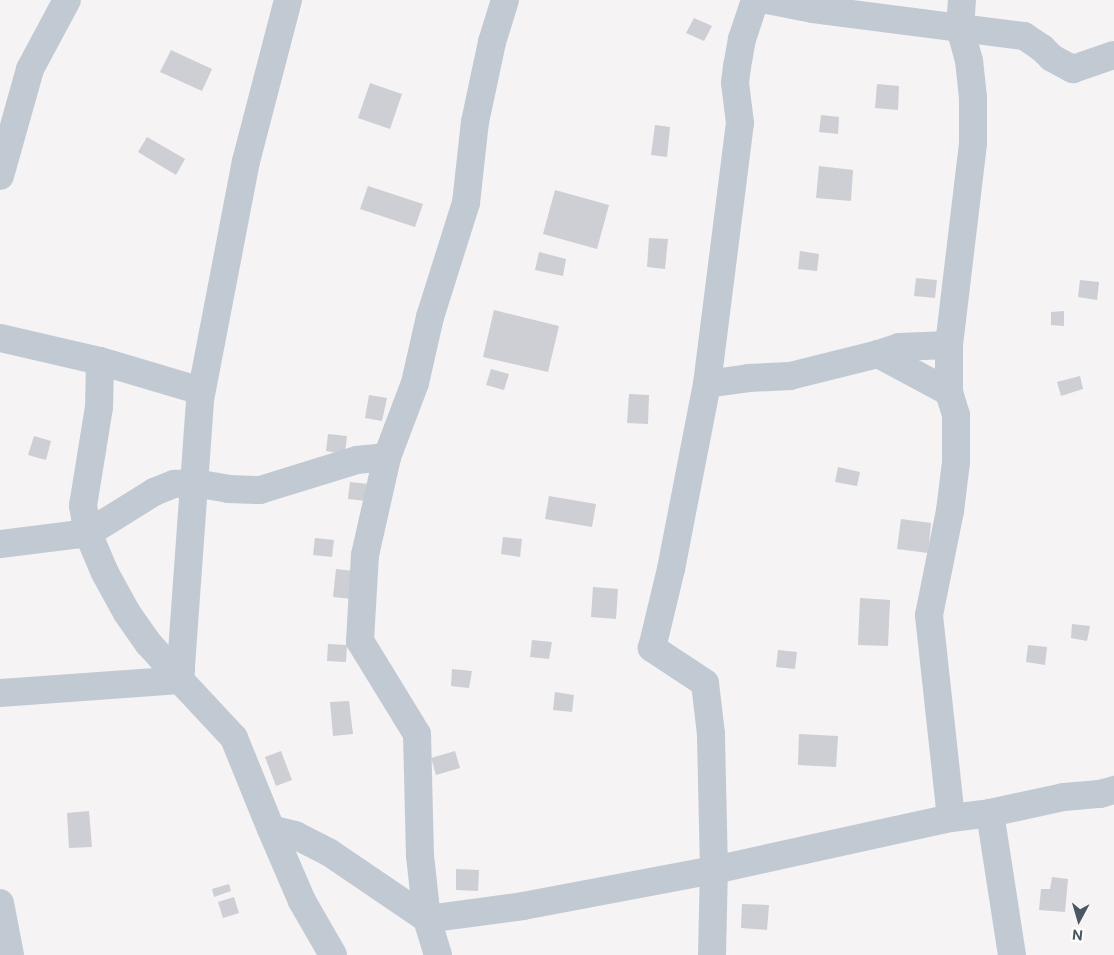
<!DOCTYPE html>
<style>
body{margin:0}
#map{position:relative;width:1114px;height:955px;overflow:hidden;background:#f5f3f3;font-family:"Public Sans",sans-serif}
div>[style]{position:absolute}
.building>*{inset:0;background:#cdcfd5}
.minor>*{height:28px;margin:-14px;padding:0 14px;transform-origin:14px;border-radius:14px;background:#c1cad2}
span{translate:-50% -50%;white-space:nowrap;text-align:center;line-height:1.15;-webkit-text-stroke:4px #fff;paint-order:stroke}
.north{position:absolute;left:1054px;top:895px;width:50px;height:50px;-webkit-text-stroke:4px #fff;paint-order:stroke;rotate:186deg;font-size:14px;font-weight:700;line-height:20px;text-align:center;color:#4a5661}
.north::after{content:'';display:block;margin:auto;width:18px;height:22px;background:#4a5661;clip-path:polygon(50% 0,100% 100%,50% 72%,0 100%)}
</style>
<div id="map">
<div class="building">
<div style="clip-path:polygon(694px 18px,712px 26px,704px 41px,686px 33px)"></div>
<div style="clip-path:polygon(171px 50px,212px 69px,202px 91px,160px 72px)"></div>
<div style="clip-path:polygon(370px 83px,402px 94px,390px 129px,358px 118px)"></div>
<div style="clip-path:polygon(877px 84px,899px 86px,898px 110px,875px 108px)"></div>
<div style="clip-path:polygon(821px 115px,839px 117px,838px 134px,819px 132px)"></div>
<div style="clip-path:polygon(655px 125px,670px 127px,667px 157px,651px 155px)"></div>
<div style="clip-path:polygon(147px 137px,185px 159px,176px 175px,138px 152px)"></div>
<div style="clip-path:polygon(819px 166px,853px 170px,851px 201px,816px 198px)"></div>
<div style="clip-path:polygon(368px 186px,423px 204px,415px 227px,360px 209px)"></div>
<div style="clip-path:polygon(555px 190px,609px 205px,597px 249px,543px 234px)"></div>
<div style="clip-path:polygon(649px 238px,668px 239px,665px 269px,647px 267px)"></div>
<div style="clip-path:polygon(800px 251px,819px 254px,817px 271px,798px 269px)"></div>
<div style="clip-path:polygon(539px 252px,566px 259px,563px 276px,535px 270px)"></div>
<div style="clip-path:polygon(916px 278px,937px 280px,935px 298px,914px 296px)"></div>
<div style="clip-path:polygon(1080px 280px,1099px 282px,1097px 300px,1078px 297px)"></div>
<div style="clip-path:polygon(494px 310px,559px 326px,548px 372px,483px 357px)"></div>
<div style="clip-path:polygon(1064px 311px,1064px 326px,1051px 325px,1051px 312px)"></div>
<div style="clip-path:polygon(491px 369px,509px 374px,504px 390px,486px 385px)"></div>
<div style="clip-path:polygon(1080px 376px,1083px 389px,1061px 396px,1057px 382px)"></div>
<div style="clip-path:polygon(629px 394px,649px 395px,648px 424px,627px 423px)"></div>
<div style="clip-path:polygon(369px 395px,387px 398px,382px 421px,365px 418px)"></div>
<div style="clip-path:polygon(328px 434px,347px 436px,345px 454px,326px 451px)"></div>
<div style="clip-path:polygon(34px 436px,51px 441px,46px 460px,28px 455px)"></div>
<div style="clip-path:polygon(838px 467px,860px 472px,857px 486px,835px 482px)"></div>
<div style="clip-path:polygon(350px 482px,369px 484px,367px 501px,348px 499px)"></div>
<div style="clip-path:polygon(549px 496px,596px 504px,592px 527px,545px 519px)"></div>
<div style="clip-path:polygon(901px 519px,931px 523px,928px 553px,897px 549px)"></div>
<div style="clip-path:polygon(503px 537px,522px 539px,520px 557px,501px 554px)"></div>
<div style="clip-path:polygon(315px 538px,334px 540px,332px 557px,313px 555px)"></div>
<div style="clip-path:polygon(336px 569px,354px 571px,352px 599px,333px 597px)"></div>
<div style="clip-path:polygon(593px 587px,618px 589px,616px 619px,591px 617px)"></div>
<div style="clip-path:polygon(860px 598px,890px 600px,888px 646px,858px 645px)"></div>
<div style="clip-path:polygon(1072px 624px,1090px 626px,1087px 641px,1071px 638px)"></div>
<div style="clip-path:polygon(532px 640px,552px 642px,549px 659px,530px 657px)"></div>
<div style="clip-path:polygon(328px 644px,347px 645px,346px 662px,327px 661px)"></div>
<div style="clip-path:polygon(1028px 645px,1047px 647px,1045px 665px,1026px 662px)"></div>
<div style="clip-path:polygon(778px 650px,797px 652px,795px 669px,776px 667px)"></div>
<div style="clip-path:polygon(452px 669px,472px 671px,469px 688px,451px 686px)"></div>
<div style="clip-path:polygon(555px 692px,574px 695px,572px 712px,553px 710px)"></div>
<div style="clip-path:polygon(349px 701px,353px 734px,333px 736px,330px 702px)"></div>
<div style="clip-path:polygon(799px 734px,838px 736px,836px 767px,798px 765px)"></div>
<div style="clip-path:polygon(281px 751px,292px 780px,276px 786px,265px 757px)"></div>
<div style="clip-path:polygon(455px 751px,460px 768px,436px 775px,431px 758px)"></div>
<div style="clip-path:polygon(89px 811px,92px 847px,69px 848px,67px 813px)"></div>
<div style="clip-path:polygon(456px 869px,479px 870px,478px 891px,456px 890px)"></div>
<div style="clip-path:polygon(1052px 877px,1068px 879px,1065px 912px,1039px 910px,1041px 889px,1050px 889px)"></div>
<div style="clip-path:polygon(229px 884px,231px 891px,214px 897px,212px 889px)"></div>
<div style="clip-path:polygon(234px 897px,239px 913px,223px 918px,218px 902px)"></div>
<div style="clip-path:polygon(742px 904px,769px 905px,767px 930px,741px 928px)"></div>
</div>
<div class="minor">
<div style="left:288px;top:0;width:166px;rotate:104.6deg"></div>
<div style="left:246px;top:161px;width:244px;rotate:100.9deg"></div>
<div style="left:200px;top:401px;width:280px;rotate:94.1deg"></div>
<div style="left:180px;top:680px;width:79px;rotate:47deg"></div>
<div style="left:234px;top:738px;width:98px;rotate:67.9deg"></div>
<div style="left:271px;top:829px;width:25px;rotate:14deg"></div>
<div style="left:295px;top:835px;width:39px;rotate:27deg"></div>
<div style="left:330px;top:853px;width:117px;rotate:34.2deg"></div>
<div style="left:427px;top:919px;width:97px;rotate:-7.7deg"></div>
<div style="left:523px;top:906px;width:194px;rotate:-10.7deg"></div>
<div style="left:714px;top:870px;width:243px;rotate:-12.4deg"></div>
<div style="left:951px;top:818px;width:39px;rotate:-7deg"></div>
<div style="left:990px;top:813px;width:76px;rotate:-12.2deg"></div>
<div style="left:1064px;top:797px;width:36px;rotate:-5deg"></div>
<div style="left:1100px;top:794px;width:15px;rotate:-16deg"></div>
<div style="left:767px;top:0;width:47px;rotate:11.1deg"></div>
<div style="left:813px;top:9px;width:213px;rotate:7.3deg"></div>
<div style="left:1024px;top:36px;width:22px;rotate:34deg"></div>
<div style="left:1042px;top:48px;width:14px;rotate:45deg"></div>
<div style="left:1052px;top:58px;width:24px;rotate:28deg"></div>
<div style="left:1073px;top:69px;width:43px;rotate:-18.9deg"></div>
<div style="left:0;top:176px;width:111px;rotate:-74.3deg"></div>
<div style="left:30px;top:69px;width:78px;rotate:-61.8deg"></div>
<div style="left:0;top:338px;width:103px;rotate:13deg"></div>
<div style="left:100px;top:361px;width:105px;rotate:16.5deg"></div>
<div style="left:878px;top:354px;width:81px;rotate:28.2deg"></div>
<div style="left:100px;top:361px;width:46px;rotate:91.2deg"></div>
<div style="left:99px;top:407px;width:100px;rotate:99.2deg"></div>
<div style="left:83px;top:506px;width:27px;rotate:80deg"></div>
<div style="left:88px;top:533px;width:43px;rotate:67deg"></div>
<div style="left:105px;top:573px;width:46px;rotate:61.2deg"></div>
<div style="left:127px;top:613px;width:38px;rotate:55deg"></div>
<div style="left:149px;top:644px;width:24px;rotate:48deg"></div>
<div style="left:165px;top:662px;width:18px;rotate:27deg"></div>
<div style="left:707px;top:384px;width:42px;rotate:-8.1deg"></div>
<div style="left:749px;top:378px;width:41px;rotate:-2.8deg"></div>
<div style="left:790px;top:376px;width:91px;rotate:-14deg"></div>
<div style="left:878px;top:354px;width:22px;rotate:-18deg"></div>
<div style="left:899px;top:347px;width:50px;rotate:-2.3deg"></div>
<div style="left:0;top:544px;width:89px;rotate:-7.1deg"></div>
<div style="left:88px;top:533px;width:78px;rotate:-31.8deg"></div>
<div style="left:154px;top:492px;width:22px;rotate:-22deg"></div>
<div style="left:174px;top:484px;width:21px;rotate:-3deg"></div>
<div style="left:195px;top:483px;width:34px;rotate:10deg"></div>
<div style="left:228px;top:489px;width:32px;rotate:2deg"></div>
<div style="left:260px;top:490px;width:102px;rotate:-17.2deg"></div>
<div style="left:357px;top:460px;width:30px;rotate:-6deg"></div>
<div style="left:0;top:693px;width:180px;rotate:-4.1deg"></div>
<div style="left:990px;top:813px;width:144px;rotate:81.2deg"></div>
<div style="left:951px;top:818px;width:204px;rotate:-96.2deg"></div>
<div style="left:929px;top:615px;width:106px;rotate:-78.6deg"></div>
<div style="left:950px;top:511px;width:49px;rotate:-83deg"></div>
<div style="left:956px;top:462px;width:47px;rotate:-90deg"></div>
<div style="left:956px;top:415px;width:24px;rotate:-107deg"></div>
<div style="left:949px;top:392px;width:47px;rotate:-90deg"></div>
<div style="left:949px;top:345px;width:203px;rotate:-83.2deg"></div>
<div style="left:973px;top:143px;width:45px;rotate:-90deg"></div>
<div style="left:973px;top:98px;width:37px;rotate:-96deg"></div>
<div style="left:969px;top:61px;width:34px;rotate:-105deg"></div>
<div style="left:960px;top:28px;width:28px;rotate:-86deg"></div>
<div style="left:271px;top:829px;width:78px;rotate:66.7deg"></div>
<div style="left:302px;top:901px;width:62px;rotate:60.1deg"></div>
<div style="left:0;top:903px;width:53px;rotate:79.1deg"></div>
<div style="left:438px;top:955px;width:38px;rotate:-107deg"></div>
<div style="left:427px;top:919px;width:63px;rotate:-96.3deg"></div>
<div style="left:420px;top:856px;width:122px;rotate:-91.4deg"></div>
<div style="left:417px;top:734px;width:109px;rotate:-121.5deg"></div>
<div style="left:360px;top:641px;width:86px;rotate:-86.7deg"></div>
<div style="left:365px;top:555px;width:100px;rotate:-77.3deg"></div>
<div style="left:387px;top:457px;width:79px;rotate:-69.3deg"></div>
<div style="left:415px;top:383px;width:68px;rotate:-77.2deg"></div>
<div style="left:430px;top:317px;width:120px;rotate:-72.5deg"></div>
<div style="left:466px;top:203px;width:81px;rotate:-83.7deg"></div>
<div style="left:475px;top:122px;width:82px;rotate:-78deg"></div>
<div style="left:492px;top:42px;width:44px;rotate:-72.8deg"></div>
<div style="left:712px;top:955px;width:85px;rotate:-88.7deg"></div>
<div style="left:714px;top:870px;width:136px;rotate:-91.3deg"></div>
<div style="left:711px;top:734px;width:51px;rotate:-96.7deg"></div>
<div style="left:705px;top:683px;width:64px;rotate:-146.6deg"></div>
<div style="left:652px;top:648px;width:81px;rotate:-76.5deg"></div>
<div style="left:671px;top:569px;width:188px;rotate:-79deg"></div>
<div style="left:707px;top:384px;width:263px;rotate:-82.8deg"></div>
<div style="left:740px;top:123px;width:40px;rotate:-97.1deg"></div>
<div style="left:735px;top:83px;width:16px;rotate:-83deg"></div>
<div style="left:737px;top:67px;width:28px;rotate:-80deg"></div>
<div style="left:742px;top:39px;width:41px;rotate:-71.6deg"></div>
</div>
<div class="north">N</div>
</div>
